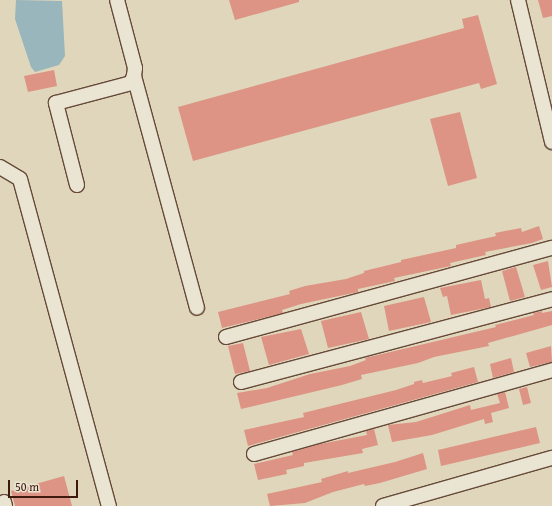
<!DOCTYPE html>
<style>
body{margin:0}
#map{position:relative;width:552px;height:506px;overflow:hidden;background:#dfd6bb;font-family:"Gentium Book Plus",serif}
div>[style]{position:absolute}
.water>*{inset:0;background:#99b6bc}
.building>*{inset:0;background:#dd9484}
.roads{filter:drop-shadow(1px 0 #664938) drop-shadow(-1px 0 #664938) drop-shadow(0 1px #664938) drop-shadow(0 -1px #664938)}
.minor>*{height:14px;margin:-7px;padding:0 7px;transform-origin:7px;border-radius:7px;background:#eae4d3}
span{translate:-50% -50%;white-space:nowrap;text-align:center;line-height:1.15;-webkit-text-stroke:4px #eae4d3;paint-order:stroke}
.scale{position:absolute;left:8px;top:480px;width:70px;height:18px;box-sizing:border-box;border:2px solid #3d1a0c;border-top:0;padding-left:5px;font-size:12px;line-height:14px;white-space:nowrap;color:#3d1a0c;-webkit-text-stroke:3px #eae4d3;paint-order:stroke}
</style>
<div id="map">
<div class="water">
<div style="clip-path:polygon(16px 0,62px 1px,65px 56px,59px 65px,35px 72px,31px 67px,15px 19px)"></div>
</div>
<div class="building">
<div style="clip-path:polygon(229px 0,299px 0,299px 2px,235px 20px)"></div>
<div style="clip-path:polygon(538px 0,552px 0,552px 16px,543px 18px)"></div>
<div style="clip-path:polygon(478px 15px,497px 84px,481px 89px,479px 83px,193px 161px,178px 107px,464px 28px,462px 19px)"></div>
<div style="clip-path:polygon(54px 70px,57px 86px,28px 92px,24px 76px)"></div>
<div style="clip-path:polygon(460px 112px,477px 178px,448px 186px,430px 119px)"></div>
<div style="clip-path:polygon(539px 226px,543px 239px,532px 243px,485px 252px,486px 255px,450px 263px,451px 266px,394px 278px,395px 281px,358px 289px,358px 292px,301px 304px,282px 310px,283px 313px,222px 328px,218px 312px,290px 294px,289px 291px,305px 286px,346px 279px,364px 273px,364px 271px,401px 262px,401px 260px,456px 248px,456px 245px,496px 236px,495px 233px,521px 228px,522px 232px)"></div>
<div style="clip-path:polygon(548px 261px,552px 287px,541px 290px,533px 265px)"></div>
<div style="clip-path:polygon(516px 267px,525px 297px,510px 301px,502px 271px)"></div>
<div style="clip-path:polygon(481px 280px,485px 299px,489px 298px,491px 307px,451px 315px,447px 296px,443px 297px,440px 288px)"></div>
<div style="clip-path:polygon(424px 297px,431px 322px,389px 331px,384px 306px)"></div>
<div style="clip-path:polygon(542px 311px,542px 313px,552px 311px,552px 325px,488px 343px,489px 346px,434px 357px,418px 363px,361px 375px,362px 379px,342px 385px,241px 409px,237px 393px,267px 388px,310px 374px,350px 366px,366px 360px,365px 358px,496px 327px,495px 325px,534px 315px,533px 313px)"></div>
<div style="clip-path:polygon(361px 312px,369px 339px,328px 348px,321px 321px)"></div>
<div style="clip-path:polygon(301px 329px,309px 354px,269px 365px,261px 337px)"></div>
<div style="clip-path:polygon(243px 343px,250px 371px,235px 374px,228px 346px)"></div>
<div style="clip-path:polygon(551px 346px,552px 362px,530px 367px,526px 353px)"></div>
<div style="clip-path:polygon(511px 358px,514px 372px,493px 378px,490px 364px)"></div>
<div style="clip-path:polygon(474px 367px,478px 382px,248px 446px,244px 430px,304px 417px,303px 413px,396px 390px,414px 384px,414px 382px,422px 380px,423px 383px,452px 376px,451px 373px)"></div>
<div style="clip-path:polygon(527px 387px,531px 403px,523px 405px,519px 389px)"></div>
<div style="clip-path:polygon(505px 392px,509px 408px,491px 413px,493px 422px,485px 424px,484px 419px,432px 435px,392px 442px,388px 425px,416px 422px,470px 405px,471px 410px,500px 403px,497px 394px)"></div>
<div style="clip-path:polygon(536px 427px,540px 443px,441px 466px,438px 450px)"></div>
<div style="clip-path:polygon(374px 429px,378px 445px,362px 449px,363px 453px,304px 463px,304px 466px,286px 470px,287px 474px,258px 480px,254px 464px,293px 455px,292px 452px,320px 444px,367px 435px,366px 431px)"></div>
<div style="clip-path:polygon(423px 453px,427px 469px,380px 483px,365px 486px,364px 484px,333px 492px,305px 503px,270px 506px,267px 494px,322px 482px,321px 479px,348px 471px,348px 473px,395px 462px)"></div>
<div style="clip-path:polygon(64px 476px,72px 506px,15px 506px,11px 491px)"></div>
</div>
<div class="roads">
<div class="minor">
<div style="left:518px;top:0;width:146px;rotate:76.5deg"></div>
<div style="left:134px;top:76px;width:240px;rotate:74.8deg"></div>
<div style="left:0;top:167px;width:23px;rotate:31deg"></div>
<div style="left:20px;top:179px;width:339px;rotate:74.8deg"></div>
<div style="left:77px;top:185px;width:85px;rotate:-104.4deg"></div>
<div style="left:56px;top:103px;width:78px;rotate:-14.9deg"></div>
<div style="left:131px;top:83px;width:8px;rotate:-67deg"></div>
<div style="left:134px;top:76px;width:8px;rotate:-83deg"></div>
<div style="left:135px;top:68px;width:70px;rotate:-104.8deg"></div>
<div style="left:226px;top:337px;width:338px;rotate:-15.3deg"></div>
<div style="left:241px;top:382px;width:322px;rotate:-14.9deg"></div>
<div style="left:254px;top:454px;width:310px;rotate:-15.7deg"></div>
<div style="left:4px;top:502px;width:4px;rotate:76deg"></div>
<div style="left:383px;top:506px;width:176px;rotate:-15.9deg"></div>
</div>
</div>
<div class="scale">50 m</div>
</div>
